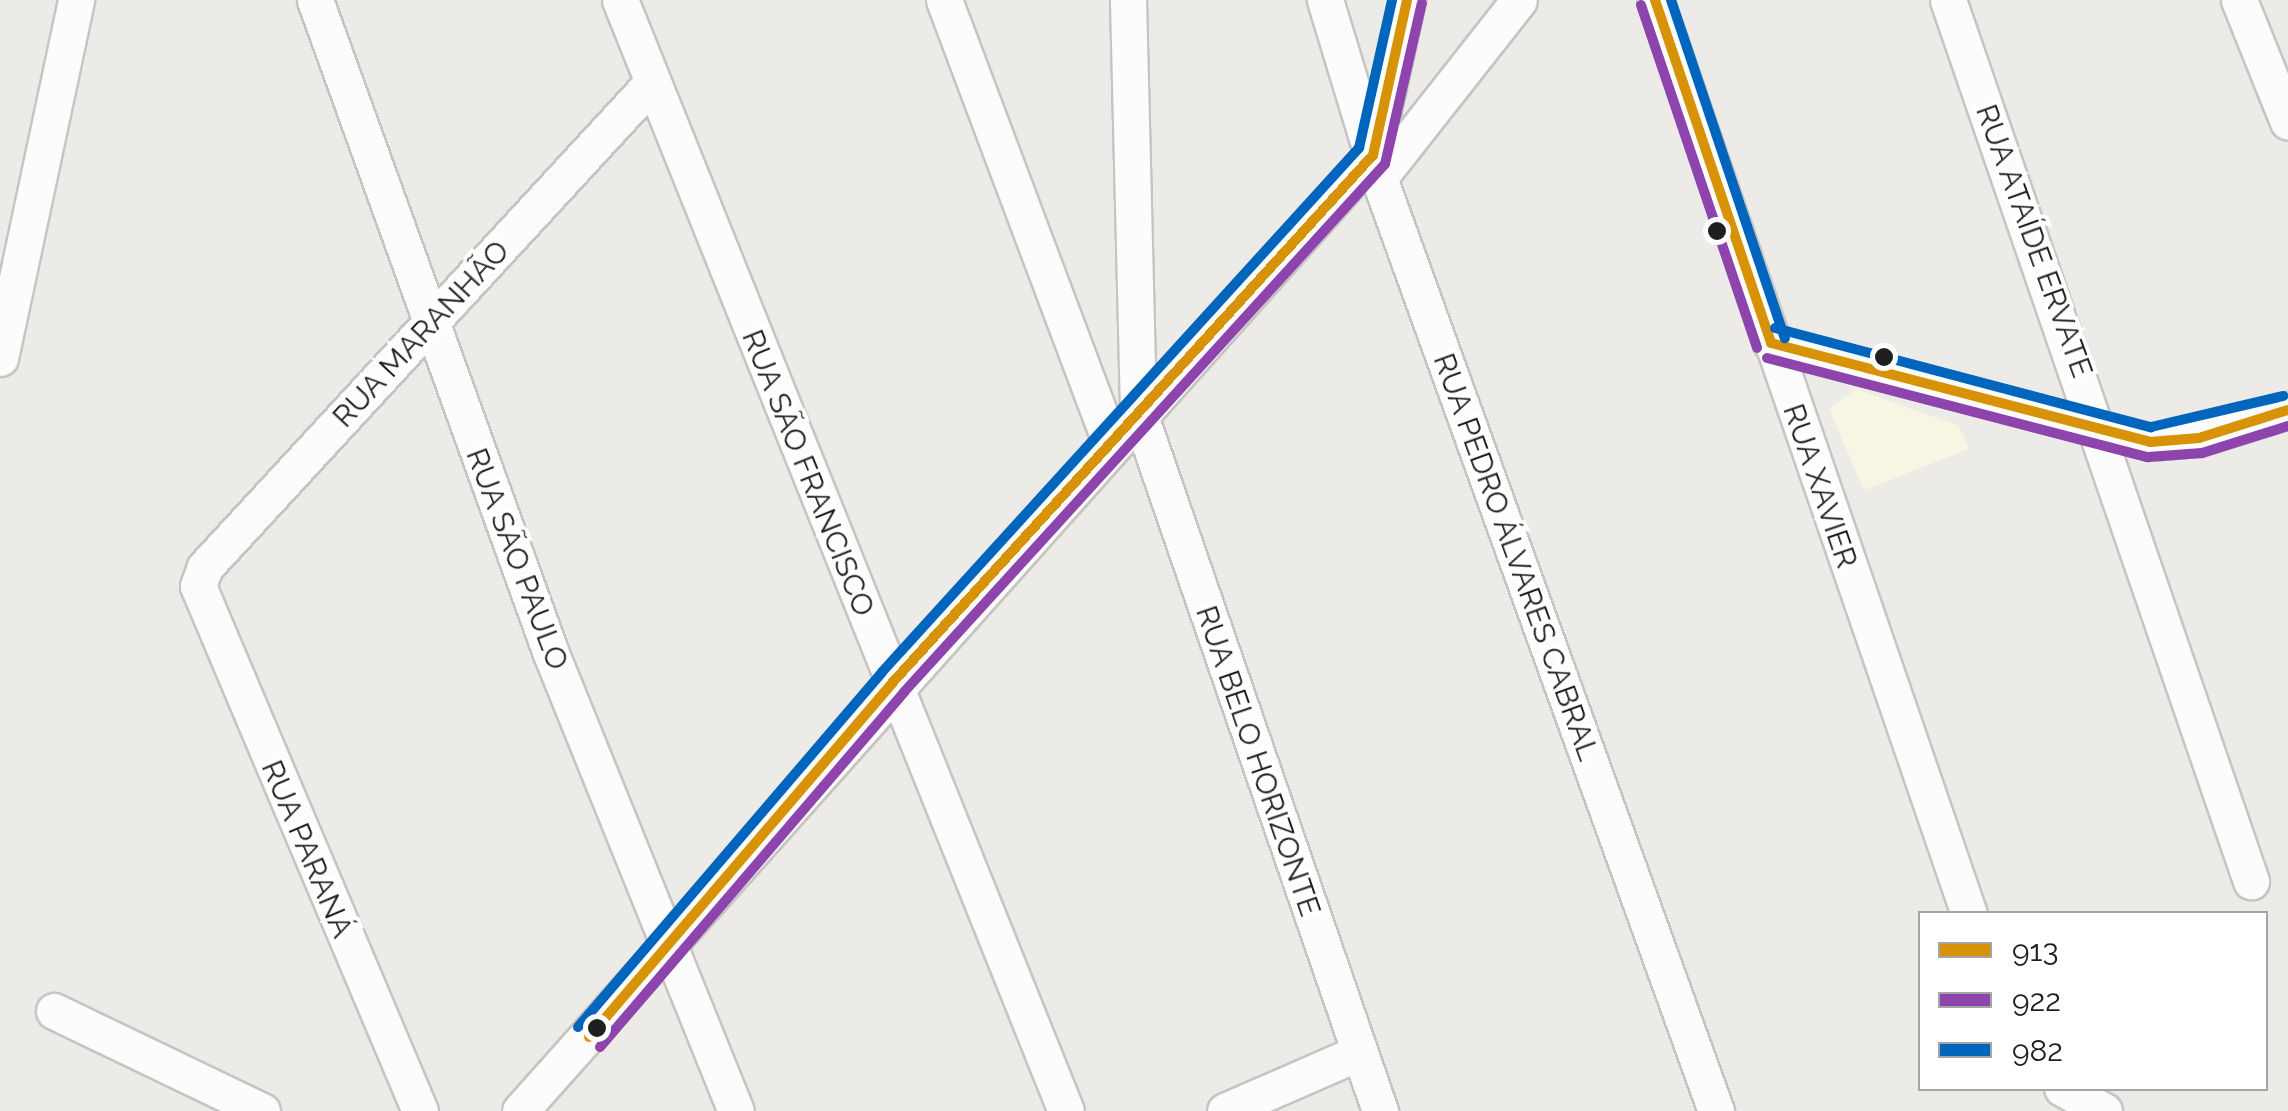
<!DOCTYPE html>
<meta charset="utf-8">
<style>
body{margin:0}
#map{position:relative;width:2288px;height:1111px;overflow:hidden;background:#edebe8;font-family:Raleway,sans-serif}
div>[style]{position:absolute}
.education>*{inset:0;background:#f6f6e2}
.roads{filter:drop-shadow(2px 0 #c6c5c4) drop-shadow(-2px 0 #c6c5c4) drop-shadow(0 2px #c6c5c4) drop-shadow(0 -2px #c6c5c4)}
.minor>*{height:35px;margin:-17.5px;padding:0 17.5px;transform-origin:17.5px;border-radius:17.5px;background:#fcfcfc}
.bus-1>*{height:10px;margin:-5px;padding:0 5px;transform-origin:5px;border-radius:5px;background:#d79205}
.bus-2>*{height:10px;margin:-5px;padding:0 5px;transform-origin:5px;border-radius:5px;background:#8e44ad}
.bus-3>*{height:10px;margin:-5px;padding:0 5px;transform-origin:5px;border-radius:5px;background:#0065bd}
.dots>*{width:28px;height:28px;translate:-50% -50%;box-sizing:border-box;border:5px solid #fff;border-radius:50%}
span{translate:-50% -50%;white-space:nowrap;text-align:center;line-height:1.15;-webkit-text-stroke:8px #fff;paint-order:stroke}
.street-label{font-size:30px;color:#1f1f1f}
.legend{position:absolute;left:1918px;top:911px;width:350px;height:180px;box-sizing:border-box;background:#fff;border:2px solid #a5a5a5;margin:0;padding:12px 18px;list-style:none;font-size:30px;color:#1f1f1f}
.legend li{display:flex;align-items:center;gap:20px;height:50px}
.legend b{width:50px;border:2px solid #a5a5a5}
</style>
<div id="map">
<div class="education">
<div style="clip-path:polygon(1856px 389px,1959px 426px,1969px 449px,1864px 490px,1829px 409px)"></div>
</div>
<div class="roads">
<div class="minor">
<div style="left:315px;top:0;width:692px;rotate:70.15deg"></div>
<div style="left:550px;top:651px;width:496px;rotate:68deg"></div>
<div style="left:620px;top:0;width:1197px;rotate:68.13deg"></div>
<div style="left:944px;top:0;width:474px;rotate:69.4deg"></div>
<div style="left:1128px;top:0;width:410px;rotate:88.6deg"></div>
<div style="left:1138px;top:410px;width:742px;rotate:70.95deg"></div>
<div style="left:1325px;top:0;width:186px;rotate:73.1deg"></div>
<div style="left:1379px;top:178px;width:992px;rotate:70.14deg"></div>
<div style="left:1655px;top:0;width:966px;rotate:71.04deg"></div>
<div style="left:1948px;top:0;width:932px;rotate:71.02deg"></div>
<div style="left:2239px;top:0;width:131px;rotate:68.1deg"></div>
<div style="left:1379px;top:178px;width:226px;rotate:-51.8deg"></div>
<div style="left:1771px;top:343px;width:392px;rotate:14.6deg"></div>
<div style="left:2150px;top:442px;width:49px;rotate:-4.7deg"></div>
<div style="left:2199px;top:438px;width:93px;rotate:-17.5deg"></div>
<div style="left:0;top:358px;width:366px;rotate:-78deg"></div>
<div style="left:54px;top:1011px;width:231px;rotate:25.7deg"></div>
<div style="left:2062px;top:1088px;width:48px;rotate:28.7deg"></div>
<div style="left:420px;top:1111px;width:570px;rotate:-112.92deg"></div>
<div style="left:198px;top:586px;width:20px;rotate:-70deg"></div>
<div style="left:205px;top:567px;width:656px;rotate:-47.29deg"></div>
<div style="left:520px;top:1111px;width:1281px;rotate:-48.26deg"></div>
<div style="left:1373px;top:155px;width:159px;rotate:-77.6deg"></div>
<div style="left:1225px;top:1111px;width:145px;rotate:-23.6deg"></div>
</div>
</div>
<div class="bus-1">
<div style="left:1655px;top:0;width:362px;rotate:71.3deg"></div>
<div style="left:1771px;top:343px;width:392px;rotate:14.6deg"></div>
<div style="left:2150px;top:442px;width:49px;rotate:-4.7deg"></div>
<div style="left:2199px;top:438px;width:93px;rotate:-17.5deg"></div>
<div style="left:589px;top:1037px;width:467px;rotate:-49.4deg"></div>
<div style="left:893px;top:682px;width:713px;rotate:-47.67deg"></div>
<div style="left:1373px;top:155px;width:159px;rotate:-77.6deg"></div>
</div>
<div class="bus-2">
<div style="left:1641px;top:5px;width:362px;rotate:71.3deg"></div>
<div style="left:1767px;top:358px;width:394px;rotate:14.6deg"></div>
<div style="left:2148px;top:457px;width:54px;rotate:-4.2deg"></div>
<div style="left:2202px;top:453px;width:90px;rotate:-17.4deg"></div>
<div style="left:600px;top:1047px;width:467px;rotate:-49.4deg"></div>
<div style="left:904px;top:692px;width:714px;rotate:-47.67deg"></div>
<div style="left:1385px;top:164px;width:165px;rotate:-77.1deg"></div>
</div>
<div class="bus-3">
<div style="left:1671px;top:0;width:357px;rotate:71.4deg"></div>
<div style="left:1775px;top:328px;width:389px;rotate:14.8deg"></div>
<div style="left:2151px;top:427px;width:136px;rotate:-13.2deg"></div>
<div style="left:578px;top:1027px;width:467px;rotate:-49.4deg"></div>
<div style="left:882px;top:672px;width:709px;rotate:-47.69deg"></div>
<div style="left:1359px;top:148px;width:152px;rotate:-77.4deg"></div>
</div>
<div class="dots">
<div style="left:1717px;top:231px;background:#1f1f1f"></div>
<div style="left:1884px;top:357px;background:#1f1f1f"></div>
<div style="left:597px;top:1028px;background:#1f1f1f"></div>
</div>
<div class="street-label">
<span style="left:2034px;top:241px;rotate:70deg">RUA ATAÍDE ERVATE</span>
<span style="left:421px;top:334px;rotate:-47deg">RUA MARANHÃO</span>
<span style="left:808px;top:473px;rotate:68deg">RUA SÃO FRANCISCO</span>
<span style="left:1820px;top:486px;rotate:71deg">RUA XAVIER</span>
<span style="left:1516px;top:557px;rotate:70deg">RUA PEDRO ÁLVARES CABRAL</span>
<span style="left:517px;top:559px;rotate:69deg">RUA SÃO PAULO</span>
<span style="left:1258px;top:761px;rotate:71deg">RUA BELO HORIZONTE</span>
<span style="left:307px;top:849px;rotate:67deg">RUA PARANÁ</span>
</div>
<ul class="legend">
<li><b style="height:12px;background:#d79205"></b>913</li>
<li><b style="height:12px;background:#8e44ad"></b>922</li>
<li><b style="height:12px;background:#0065bd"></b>982</li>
</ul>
</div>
